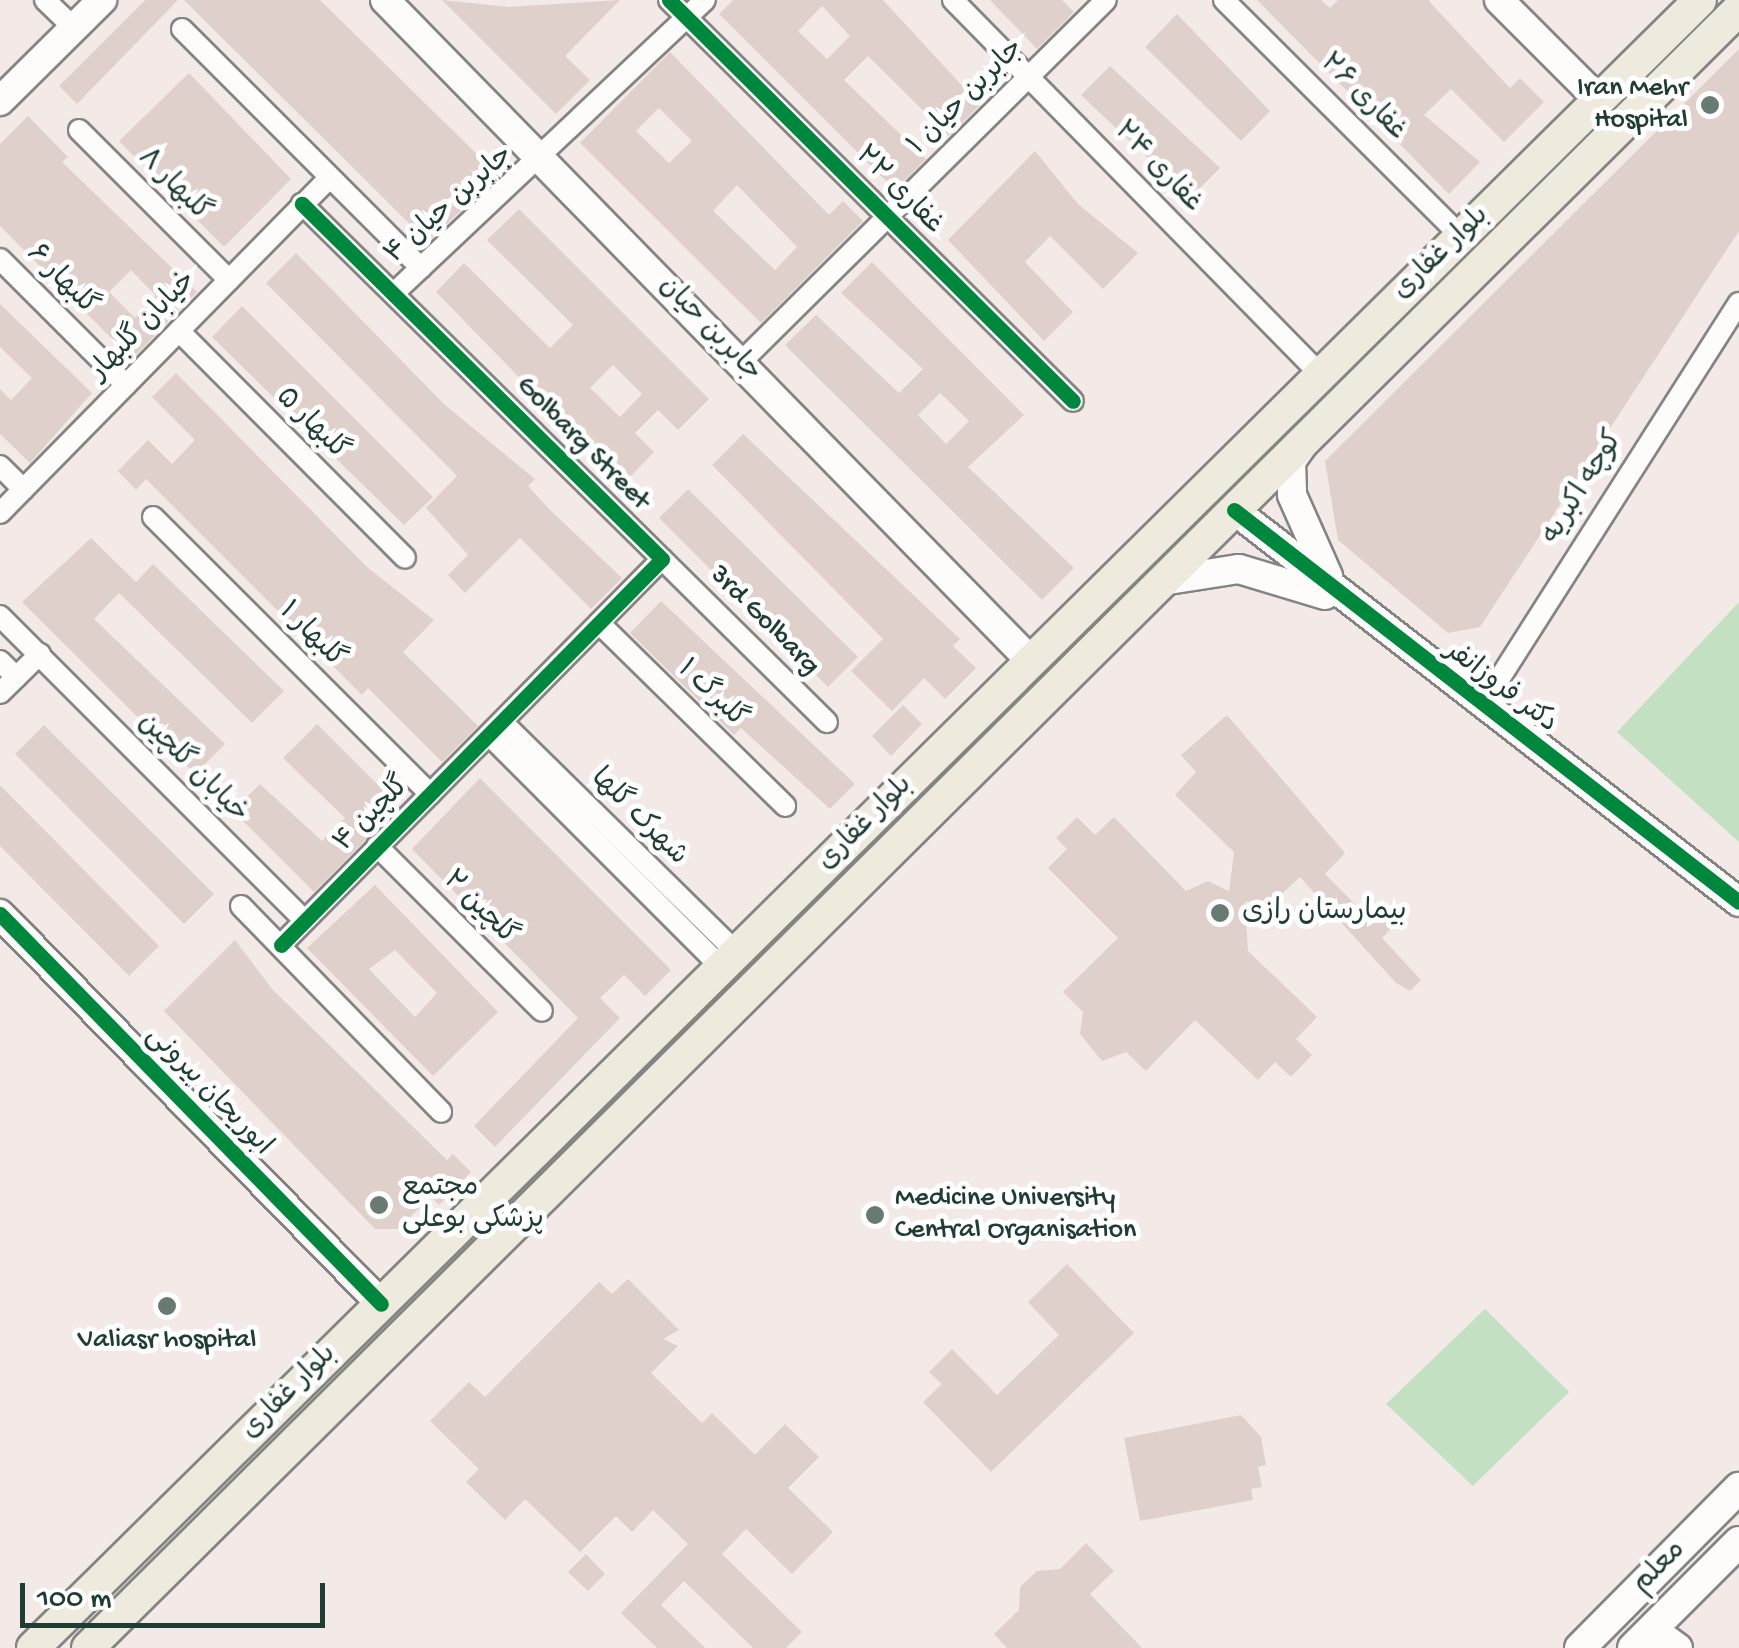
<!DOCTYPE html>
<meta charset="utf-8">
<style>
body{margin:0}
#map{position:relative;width:1739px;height:1648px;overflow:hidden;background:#f3eae7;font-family:"Gochi Hand","Playpen Sans Arabic",sans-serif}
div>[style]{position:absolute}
.green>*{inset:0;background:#c3e1c2}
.building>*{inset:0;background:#dfd0cc}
.roads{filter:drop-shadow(2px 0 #848582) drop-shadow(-2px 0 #848582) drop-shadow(0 2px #848582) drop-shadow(0 -2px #848582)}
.minor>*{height:20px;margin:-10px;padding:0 10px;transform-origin:10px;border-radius:10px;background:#fdfcfb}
.tertiary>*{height:28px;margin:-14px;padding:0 14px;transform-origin:14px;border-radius:14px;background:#fdfcfb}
.secondary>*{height:30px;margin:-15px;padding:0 15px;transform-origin:15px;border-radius:15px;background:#fdfcfb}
.primary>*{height:32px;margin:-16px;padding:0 16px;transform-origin:16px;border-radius:16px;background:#efeade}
.cycleway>*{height:15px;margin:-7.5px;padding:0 7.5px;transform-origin:7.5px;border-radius:7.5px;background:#00873e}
.dots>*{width:28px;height:28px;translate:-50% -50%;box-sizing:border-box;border:5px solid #fff;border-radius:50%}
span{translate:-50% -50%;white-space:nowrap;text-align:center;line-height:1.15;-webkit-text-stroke:10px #fff;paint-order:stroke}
.poi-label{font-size:28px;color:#1f3d34}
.right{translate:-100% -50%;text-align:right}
.left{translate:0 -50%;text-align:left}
.street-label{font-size:28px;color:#1f3d34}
.scale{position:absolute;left:20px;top:1583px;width:305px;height:45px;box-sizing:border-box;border:5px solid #1f3d34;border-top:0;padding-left:12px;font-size:30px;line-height:35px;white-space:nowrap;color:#1f3d34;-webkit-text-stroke:8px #fff;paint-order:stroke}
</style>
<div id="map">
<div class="green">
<div style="clip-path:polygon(1739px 602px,1739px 842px,1617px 732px)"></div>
<div style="clip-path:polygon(1485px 1309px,1569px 1392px,1473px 1486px,1386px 1404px)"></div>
</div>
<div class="building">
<div style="clip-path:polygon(145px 0,178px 0,77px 104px,59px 86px)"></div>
<div style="clip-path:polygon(184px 0,320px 0,498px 175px,428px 242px)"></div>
<div style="clip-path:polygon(442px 0,509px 7px,620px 0,565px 56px,590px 80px,556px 114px)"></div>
<div style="clip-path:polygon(evenodd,733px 0,883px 0,980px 105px,949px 136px,868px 56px,844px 80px,926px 159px,895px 190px,719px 14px,733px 0,822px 6px,850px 36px,827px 59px,798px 31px,822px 6px)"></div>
<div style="clip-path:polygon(990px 0,1062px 0,1074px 12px,1037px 49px)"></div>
<div style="clip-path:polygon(1257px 0,1321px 0,1330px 8px,1338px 0,1428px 0,1510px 88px,1520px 78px,1544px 102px,1504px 142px,1451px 89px,1424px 115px,1480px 162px,1449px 194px)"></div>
<div style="clip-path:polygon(1177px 14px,1270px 111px,1241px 141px,1145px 47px)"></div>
<div style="clip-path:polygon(1739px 49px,1739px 231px,1480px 627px,1448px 633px,1338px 540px,1325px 461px)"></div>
<div style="clip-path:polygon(evenodd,670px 52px,829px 215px,843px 201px,863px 221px,761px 323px,580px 143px,670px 52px,659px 108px,692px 141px,669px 163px,636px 131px,659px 108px,670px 52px,737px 185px,797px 247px,775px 270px,713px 211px,737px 185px)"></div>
<div style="clip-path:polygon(1110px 66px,1220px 168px,1190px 198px,1081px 95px)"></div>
<div style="clip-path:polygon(189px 73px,291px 179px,224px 247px,119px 141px)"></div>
<div style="clip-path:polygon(evenodd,28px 116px,68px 157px,62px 162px,197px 292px,132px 359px,0 226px,0 144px,28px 116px,131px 270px,156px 296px,135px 318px,109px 292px,131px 270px)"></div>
<div style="clip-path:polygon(1035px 151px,1078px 204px,1138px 253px,1103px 289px,1050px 236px,1025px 262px,1073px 312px,1044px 341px,948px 240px)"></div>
<div style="clip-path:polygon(evenodd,519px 209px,709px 399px,678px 430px,658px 410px,635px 433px,654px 452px,623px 484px,436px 292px,464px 263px,550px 348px,573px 325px,487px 240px,519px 209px,613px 365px,642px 394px,620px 417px,590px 388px,613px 365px)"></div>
<div style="clip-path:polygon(296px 253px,445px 405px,535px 479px,528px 486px,548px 508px,622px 578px,591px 609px,520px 538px,465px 593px,448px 575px,468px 555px,426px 508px,457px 476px,266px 283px)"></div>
<div style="clip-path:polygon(evenodd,872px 262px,1024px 415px,968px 467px,1074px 568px,1042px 600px,785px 345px,816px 315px,899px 393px,923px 369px,841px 293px,872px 262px,940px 393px,969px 421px,946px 444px,918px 415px,940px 393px)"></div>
<div style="clip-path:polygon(0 304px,92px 393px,30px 463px,0 434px,0 389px,11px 400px,32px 378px,0 347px)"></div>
<div style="clip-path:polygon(242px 306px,433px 497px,404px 525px,212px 337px)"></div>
<div style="clip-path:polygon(176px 373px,367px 567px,434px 620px,403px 652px,478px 726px,442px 762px,368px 688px,362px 695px,146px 479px,136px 490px,118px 471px,148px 440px,172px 464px,195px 440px,152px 397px)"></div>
<div style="clip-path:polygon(743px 434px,960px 639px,953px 646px,976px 668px,945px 699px,924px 678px,892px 711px,851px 671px,883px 639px,712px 465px)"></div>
<div style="clip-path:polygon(688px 489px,858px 657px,828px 687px,659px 518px)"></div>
<div style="clip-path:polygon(91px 538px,136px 582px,153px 564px,284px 691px,252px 723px,119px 593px,94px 619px,225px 744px,195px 774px,22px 602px)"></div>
<div style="clip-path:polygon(661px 601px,855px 784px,830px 809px,741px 728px,734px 735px,630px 633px)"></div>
<div style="clip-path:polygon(903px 705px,922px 724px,891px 756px,872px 736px)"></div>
<div style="clip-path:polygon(1227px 715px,1345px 853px,1325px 874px,1374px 923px,1394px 903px,1405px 914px,1382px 938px,1421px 980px,1410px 991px,1396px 983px,1300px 877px,1275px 900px,1245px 902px,1248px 951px,1317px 1017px,1296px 1039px,1312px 1055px,1291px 1077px,1275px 1062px,1258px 1080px,1195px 1020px,1146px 1071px,1126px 1052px,1102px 1061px,1080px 1034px,1083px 1012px,1063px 992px,1118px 938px,1048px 868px,1067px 849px,1056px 838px,1077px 817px,1095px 835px,1114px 817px,1186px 891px,1208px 881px,1229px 891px,1234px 852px,1175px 795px,1196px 772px,1181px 755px)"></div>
<div style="clip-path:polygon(317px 724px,399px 806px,314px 892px,233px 811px,260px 784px,322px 841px,345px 818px,283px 758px)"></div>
<div style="clip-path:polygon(44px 725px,214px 894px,184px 924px,15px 754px)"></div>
<div style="clip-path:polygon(480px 778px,671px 970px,645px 996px,624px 975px,600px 998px,620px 1018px,495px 1147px,474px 1126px,578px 1018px,412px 849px)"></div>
<div style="clip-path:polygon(0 785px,159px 946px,129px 976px,0 846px)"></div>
<div style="clip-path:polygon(evenodd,375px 885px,498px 1012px,433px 1076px,307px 948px,375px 885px,395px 950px,437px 993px,415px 1017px,369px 969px,395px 950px)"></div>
<div style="clip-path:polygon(235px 940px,272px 989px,447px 1160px,453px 1154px,471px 1172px,439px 1205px,431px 1197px,398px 1229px,375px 1229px,164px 1011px)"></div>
<div style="clip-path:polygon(1067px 1264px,1134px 1333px,991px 1472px,923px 1402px,942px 1384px,929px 1372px,952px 1349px,997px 1395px,1059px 1335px,1028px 1302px)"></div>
<div style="clip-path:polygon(628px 1279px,679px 1330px,663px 1339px,678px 1346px,651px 1373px,702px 1423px,712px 1413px,755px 1455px,785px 1424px,819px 1457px,788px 1488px,833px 1532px,792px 1574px,746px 1529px,722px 1554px,802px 1632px,786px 1648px,753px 1648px,684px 1581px,661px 1605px,705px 1648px,657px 1648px,621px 1613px,688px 1544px,653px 1510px,632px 1532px,616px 1516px,580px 1552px,525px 1499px,505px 1520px,466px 1482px,479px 1469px,430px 1421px,469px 1382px,485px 1397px,599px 1282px,612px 1294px)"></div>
<div style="clip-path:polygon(1241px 1415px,1261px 1437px,1266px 1465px,1258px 1467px,1262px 1487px,1251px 1489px,1253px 1500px,1140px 1521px,1124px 1438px)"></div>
<div style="clip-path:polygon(1086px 1543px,1114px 1571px,1090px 1594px,1142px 1648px,1007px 1648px,994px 1634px,1019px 1610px,1020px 1587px,1037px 1571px,1060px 1569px)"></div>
<div style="clip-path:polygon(586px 1554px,605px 1574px,588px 1591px,568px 1572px)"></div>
</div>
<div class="roads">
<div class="minor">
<div style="left:45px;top:0;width:40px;rotate:44deg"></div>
<div style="left:669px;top:0;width:569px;rotate:44.79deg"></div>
<div style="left:953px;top:0;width:525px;rotate:45.54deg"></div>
<div style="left:1224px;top:0;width:334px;rotate:44.9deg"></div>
<div style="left:182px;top:29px;width:338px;rotate:45deg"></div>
<div style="left:79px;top:130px;width:212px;rotate:45deg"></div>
<div style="left:0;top:259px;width:178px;rotate:45deg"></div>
<div style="left:394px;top:293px;width:427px;rotate:-43.3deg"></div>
<div style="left:179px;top:331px;width:320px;rotate:45.1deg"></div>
<div style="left:740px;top:363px;width:515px;rotate:-44.76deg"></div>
<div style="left:0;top:466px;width:33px;rotate:45deg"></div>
<div style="left:0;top:513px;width:468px;rotate:-45.5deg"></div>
<div style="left:153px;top:517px;width:392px;rotate:45deg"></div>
<div style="left:662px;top:559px;width:232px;rotate:44.7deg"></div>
<div style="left:0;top:616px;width:431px;rotate:45deg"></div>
<div style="left:599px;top:623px;width:261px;rotate:44.5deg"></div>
<div style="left:0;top:661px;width:23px;rotate:45deg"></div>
<div style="left:0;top:693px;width:56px;rotate:-44.3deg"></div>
<div style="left:1482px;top:706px;width:478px;rotate:-57.5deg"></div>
<div style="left:502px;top:722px;width:328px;rotate:44.5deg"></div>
<div style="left:489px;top:735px;width:328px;rotate:45deg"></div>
<div style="left:377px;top:846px;width:233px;rotate:45deg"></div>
<div style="left:241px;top:906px;width:287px;rotate:45.8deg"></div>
<div style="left:281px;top:945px;width:542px;rotate:-45.37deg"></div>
<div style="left:662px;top:559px;width:506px;rotate:-135.4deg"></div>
</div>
<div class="tertiary">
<div style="left:385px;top:0;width:924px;rotate:45.66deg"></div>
<div style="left:1499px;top:0;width:141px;rotate:45deg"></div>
<div style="left:0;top:101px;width:144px;rotate:-44.7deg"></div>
<div style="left:1302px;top:446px;width:19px;rotate:125deg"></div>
<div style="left:1291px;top:462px;width:33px;rotate:88deg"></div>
<div style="left:1292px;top:495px;width:89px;rotate:66deg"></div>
<div style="left:1234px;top:510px;width:639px;rotate:37.82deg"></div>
<div style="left:1162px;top:581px;width:78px;rotate:-8.9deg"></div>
<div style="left:1239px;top:569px;width:90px;rotate:16.8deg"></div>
<div style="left:0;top:914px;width:545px;rotate:45.67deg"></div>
<div style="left:1652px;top:1629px;width:32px;rotate:36deg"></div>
</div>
<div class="secondary">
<div style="left:1580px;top:1648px;width:226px;rotate:-45.2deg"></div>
<div style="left:1633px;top:1648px;width:150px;rotate:-45deg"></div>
</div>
<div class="primary">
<div style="left:33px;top:1648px;width:2344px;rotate:-44.67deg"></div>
<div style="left:88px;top:1648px;width:2326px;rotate:-44.79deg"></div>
</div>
</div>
<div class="cycleway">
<div style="left:669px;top:0;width:569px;rotate:44.79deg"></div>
<div style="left:1234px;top:510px;width:639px;rotate:37.82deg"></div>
<div style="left:0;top:914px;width:545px;rotate:45.67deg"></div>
<div style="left:281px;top:945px;width:542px;rotate:-45.37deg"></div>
<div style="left:662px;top:559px;width:506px;rotate:-135.4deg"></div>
</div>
<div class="dots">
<div style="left:1710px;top:105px;background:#697a73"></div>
<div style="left:1220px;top:913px;background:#697a73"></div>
<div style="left:379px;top:1205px;background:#697a73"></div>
<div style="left:875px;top:1215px;background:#697a73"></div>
<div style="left:167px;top:1306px;background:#697a73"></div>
</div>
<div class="poi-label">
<span class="right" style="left:1688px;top:105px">Iran Mehr<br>Hospital</span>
<span class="left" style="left:1242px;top:913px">بیمارستان رازی</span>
<span class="left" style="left:402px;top:1205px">مجتمع<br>پزشکی بوعلی</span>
<span class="left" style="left:895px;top:1215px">Medicine University<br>Central Organisation</span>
<span style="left:167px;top:1341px">Valiasr hospital</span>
</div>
<div class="street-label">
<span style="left:967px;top:98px;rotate:-45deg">جابربن حیان ۱</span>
<span style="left:1362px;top:98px;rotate:45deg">غفاری ۲۶</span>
<span style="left:1157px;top:168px;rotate:46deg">غفاری ۲۴</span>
<span style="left:173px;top:186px;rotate:45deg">گلبهار ۸</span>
<span style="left:898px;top:191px;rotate:45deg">غفاری ۲۲</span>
<span style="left:450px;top:206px;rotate:-42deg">جابربن حیان ۴</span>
<span style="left:1442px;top:254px;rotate:-44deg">بلوار غفاری</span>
<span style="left:61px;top:281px;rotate:45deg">گلبهار ۶</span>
<span style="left:144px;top:327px;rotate:-46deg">خیابان گلبهار</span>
<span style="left:709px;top:330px;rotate:46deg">جابربن حیان</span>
<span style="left:311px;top:425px;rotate:45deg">گلبهار ۵</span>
<span style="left:582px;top:444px;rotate:45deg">Golbarg Street</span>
<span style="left:1584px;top:488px;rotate:-58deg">کوچه اکبریه</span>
<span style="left:764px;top:621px;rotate:45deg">3rd Golbarg</span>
<span style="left:311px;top:636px;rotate:45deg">گلبهار ۱</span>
<span style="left:1500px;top:688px;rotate:37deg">دکتر فروزانفر</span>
<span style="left:711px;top:695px;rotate:44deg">گلبرگ ۱</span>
<span style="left:192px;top:769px;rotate:45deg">خیابان گلچین</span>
<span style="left:373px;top:815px;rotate:-45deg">گلچین ۴</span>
<span style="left:638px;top:818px;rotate:45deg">شهرک گلها</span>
<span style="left:866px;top:824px;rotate:-45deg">بلوار غفاری</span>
<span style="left:479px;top:909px;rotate:45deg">گلچین ۲</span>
<span style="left:208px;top:1092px;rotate:46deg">ابوریحان بیرونی</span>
<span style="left:290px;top:1393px;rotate:-45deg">بلوار غفاری</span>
<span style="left:1660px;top:1568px;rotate:-45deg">معلم</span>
</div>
<div class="scale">100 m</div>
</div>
